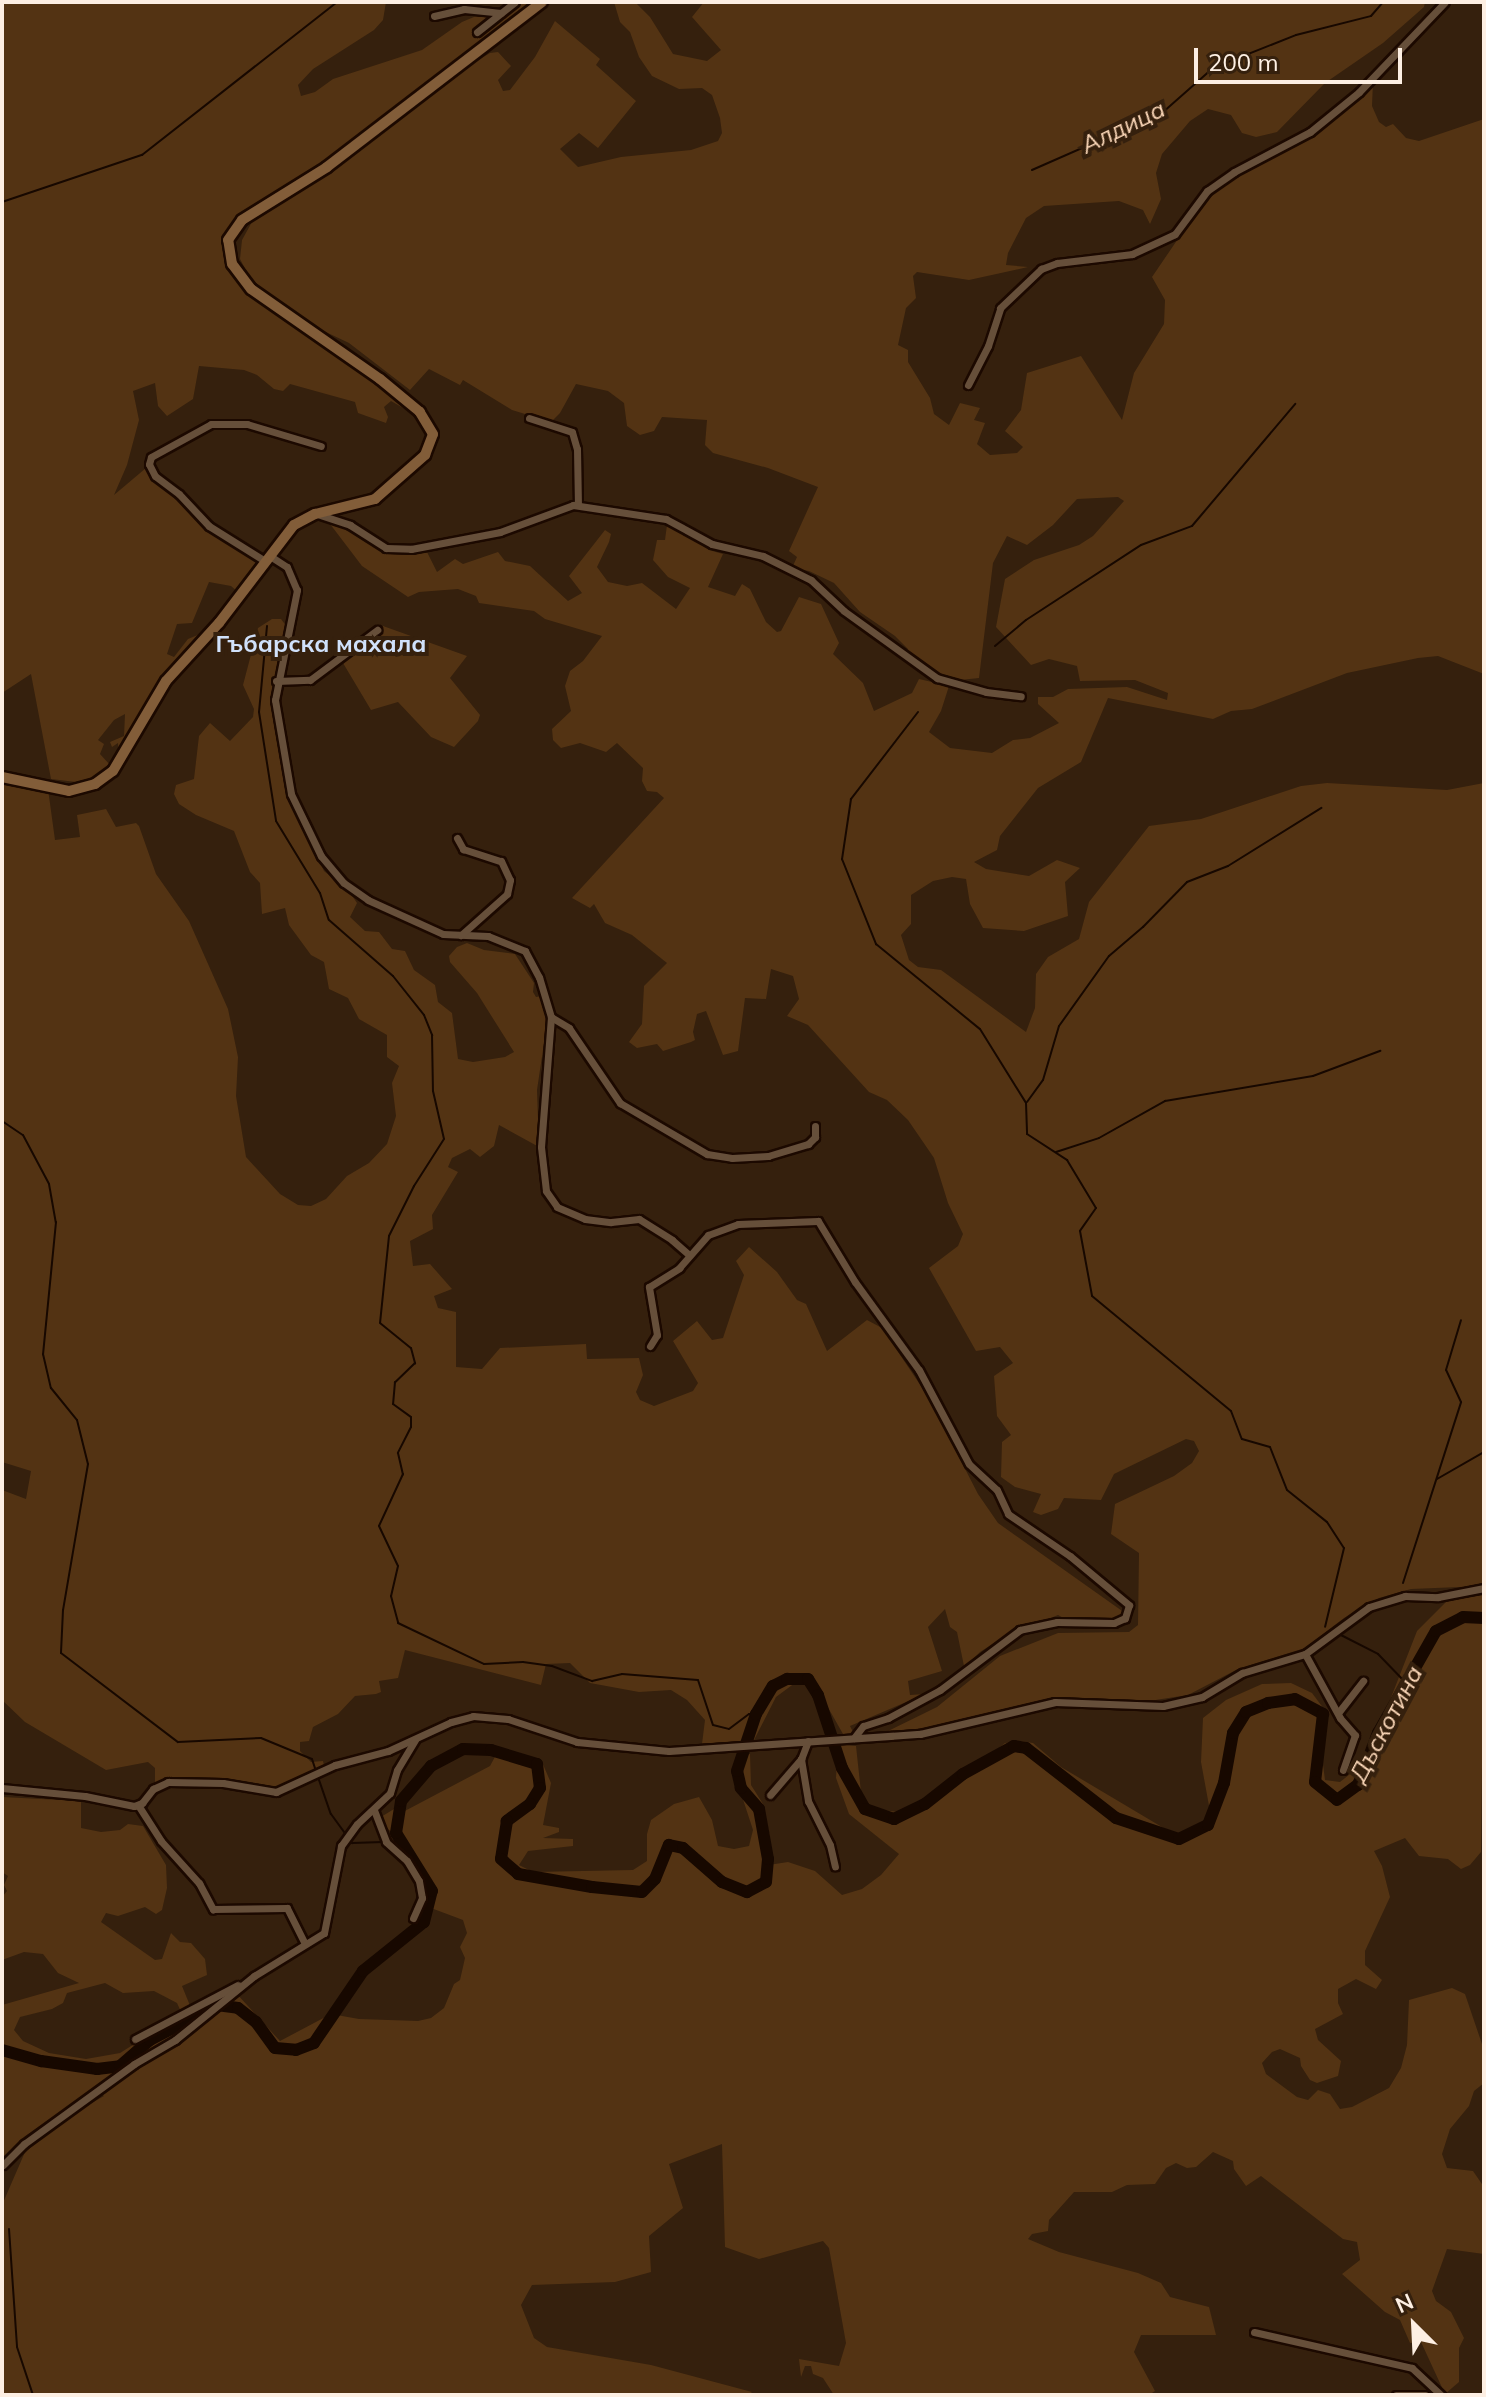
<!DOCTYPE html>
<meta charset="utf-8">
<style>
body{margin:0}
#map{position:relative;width:1486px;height:2397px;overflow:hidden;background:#35200d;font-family:Mulish,sans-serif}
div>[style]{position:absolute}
.green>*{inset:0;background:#533313}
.stream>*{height:2px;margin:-1px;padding:0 1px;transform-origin:1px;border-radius:1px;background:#170800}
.river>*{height:12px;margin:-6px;padding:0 6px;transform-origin:6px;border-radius:6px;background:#170800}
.roads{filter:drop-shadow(2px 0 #1c0900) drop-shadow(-2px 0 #1c0900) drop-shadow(0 2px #1c0900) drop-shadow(0 -2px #1c0900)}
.street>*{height:7px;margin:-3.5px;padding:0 3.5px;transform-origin:3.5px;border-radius:3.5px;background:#664f3a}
.secondary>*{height:10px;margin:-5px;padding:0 5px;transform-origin:5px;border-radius:5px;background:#825d39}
span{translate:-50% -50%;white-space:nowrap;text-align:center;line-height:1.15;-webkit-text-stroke:8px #35200d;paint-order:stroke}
.water-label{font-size:24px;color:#fbd7b8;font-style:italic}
.neighbourhood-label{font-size:24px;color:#d0e1fb;font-weight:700}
.frame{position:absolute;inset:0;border:4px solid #fdefe3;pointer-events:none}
.north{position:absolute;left:1374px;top:2285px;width:80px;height:80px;-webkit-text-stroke:6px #35200d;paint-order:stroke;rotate:336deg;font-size:22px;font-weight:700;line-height:32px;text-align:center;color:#fdefe3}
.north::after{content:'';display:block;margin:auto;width:28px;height:36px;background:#fdefe3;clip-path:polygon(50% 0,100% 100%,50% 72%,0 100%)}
.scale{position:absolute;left:1194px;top:48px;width:208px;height:36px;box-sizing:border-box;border:4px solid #fdefe3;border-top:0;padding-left:10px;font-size:24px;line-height:28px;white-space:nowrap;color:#fdefe3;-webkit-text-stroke:6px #35200d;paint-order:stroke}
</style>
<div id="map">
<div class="green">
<div style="clip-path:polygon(2px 2px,386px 2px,383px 20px,374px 30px,313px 69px,298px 85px,301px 96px,315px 92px,333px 79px,422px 50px,462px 22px,481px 14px,492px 16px,515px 2px,533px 2px,336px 153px,247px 211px,227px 243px,237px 278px,250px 295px,290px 325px,335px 348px,410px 405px,417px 416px,391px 401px,384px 407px,388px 417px,386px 423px,358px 413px,355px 402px,290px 384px,283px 391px,274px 389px,257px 375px,244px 370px,199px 366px,193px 399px,167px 416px,158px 406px,155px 383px,133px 391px,139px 420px,127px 465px,114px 495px,146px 468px,204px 527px,225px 543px,264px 559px,238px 592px,231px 586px,209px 582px,192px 623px,177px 624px,167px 654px,174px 657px,188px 639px,205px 632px,119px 759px,118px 743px,112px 747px,110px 742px,124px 736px,125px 714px,114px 720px,98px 740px,104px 744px,100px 754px,111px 766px,93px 778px,76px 782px,51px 779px,31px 674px,2px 693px)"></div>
<div style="clip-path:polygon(614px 2px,635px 2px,650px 17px,673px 54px,707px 61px,721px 50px,692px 17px,704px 2px,1425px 2px,1424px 7px,1383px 43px,1325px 83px,1277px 132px,1256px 137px,1242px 133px,1231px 115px,1208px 109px,1190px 121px,1162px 154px,1156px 173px,1161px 199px,1150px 224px,1143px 210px,1119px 201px,1044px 206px,1026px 218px,1008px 253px,1006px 265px,1028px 267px,969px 280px,917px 272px,913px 276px,916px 298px,906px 308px,898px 345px,908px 350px,908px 362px,930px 398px,934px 414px,949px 425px,960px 403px,980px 408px,974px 420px,985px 423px,977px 444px,990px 455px,1017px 453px,1023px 447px,1005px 431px,1021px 410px,1027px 373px,1081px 356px,1122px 420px,1134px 373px,1164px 324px,1165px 300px,1152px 277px,1199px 208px,1232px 177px,1299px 144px,1373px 82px,1372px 106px,1379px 122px,1386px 127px,1393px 124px,1406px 138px,1419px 141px,1484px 119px,1484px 674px,1438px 656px,1418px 658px,1347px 673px,1252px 709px,1231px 711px,1213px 719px,1108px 698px,1081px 762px,1038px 788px,1000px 836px,997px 850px,974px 862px,986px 869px,1029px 876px,1057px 860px,1080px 868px,1065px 882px,1068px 916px,1024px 931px,983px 928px,970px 904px,966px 879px,952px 877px,933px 881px,911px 895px,911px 924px,901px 935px,909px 960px,918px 967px,941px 970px,1026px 1032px,1035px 1008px,1036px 974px,1048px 957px,1079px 939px,1089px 902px,1149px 826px,1201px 819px,1301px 786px,1327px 783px,1447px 790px,1484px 783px,1484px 1586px,1411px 1589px,1379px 1598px,1344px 1618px,1305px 1648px,1238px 1669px,1188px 1695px,1123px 1705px,1057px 1700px,933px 1730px,886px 1732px,937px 1707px,1000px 1656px,1058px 1633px,1129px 1632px,1138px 1625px,1139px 1553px,1111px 1534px,1115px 1504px,1174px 1476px,1192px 1463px,1199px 1451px,1194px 1441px,1186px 1439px,1114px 1474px,1101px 1500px,1064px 1498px,1058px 1509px,1041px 1515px,1033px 1512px,1041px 1494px,1015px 1487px,1001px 1477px,1002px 1442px,1011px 1435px,997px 1416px,994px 1376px,1013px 1363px,1000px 1347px,976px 1351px,929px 1268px,958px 1246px,963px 1234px,948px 1203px,934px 1158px,908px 1120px,887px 1100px,869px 1092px,808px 1025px,787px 1016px,799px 999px,793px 976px,771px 969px,766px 999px,745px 998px,738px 1051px,723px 1055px,706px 1011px,697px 1014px,693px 1032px,695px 1040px,691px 1042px,663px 1051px,657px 1044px,637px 1048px,629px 1042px,642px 1024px,644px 986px,667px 963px,632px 935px,605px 923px,594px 904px,590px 908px,572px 898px,664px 798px,657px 792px,647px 791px,642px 781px,643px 768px,617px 743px,606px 752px,580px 743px,561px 748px,553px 740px,552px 729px,571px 711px,565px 686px,570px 671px,583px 661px,602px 636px,545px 619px,534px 611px,479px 603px,476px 596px,458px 589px,419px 592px,408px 597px,362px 566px,327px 520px,338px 523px,367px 543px,415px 553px,426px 550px,437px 572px,455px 559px,463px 564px,498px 552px,505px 561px,530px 566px,568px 601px,582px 593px,569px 576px,605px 530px,611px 534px,609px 542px,597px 567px,608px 582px,627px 586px,642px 583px,676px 609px,690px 588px,668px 577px,653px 560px,657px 540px,665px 540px,667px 525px,676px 528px,709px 550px,723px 554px,708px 587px,735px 596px,742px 584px,750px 589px,766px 622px,777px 632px,781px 631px,799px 597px,821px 604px,839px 643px,833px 654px,863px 683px,874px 711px,912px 693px,919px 679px,949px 686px,941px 711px,929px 732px,950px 748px,992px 753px,1013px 740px,1030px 738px,1059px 723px,1038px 704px,1038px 697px,1053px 697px,1068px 689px,1127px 687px,1167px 700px,1168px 693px,1135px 680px,1080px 681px,1077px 666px,1049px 659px,1031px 665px,996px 627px,1005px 579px,1034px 560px,1079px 545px,1093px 536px,1124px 501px,1118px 497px,1077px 499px,1053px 525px,1027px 545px,1007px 536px,993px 563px,979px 678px,951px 681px,934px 676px,918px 658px,905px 651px,908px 649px,895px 636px,860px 612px,834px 583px,809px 571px,792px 568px,797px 557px,789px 551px,818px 487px,768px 468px,713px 453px,705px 445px,707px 420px,662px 417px,654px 431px,640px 435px,627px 426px,624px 403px,608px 391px,576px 384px,560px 413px,551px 422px,512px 410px,463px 380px,460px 385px,429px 369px,410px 390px,349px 343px,294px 317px,270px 299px,250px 278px,240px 259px,242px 240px,253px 220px,376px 138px,460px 71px,490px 53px,498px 52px,511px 66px,498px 80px,503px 91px,510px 90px,535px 57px,555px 21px,600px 59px,596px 65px,636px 101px,598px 148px,579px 133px,560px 149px,578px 167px,621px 157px,691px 150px,718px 141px,722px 133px,720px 118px,712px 95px,702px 88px,679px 89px,652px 76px,639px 57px,630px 32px,620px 22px)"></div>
<div style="clip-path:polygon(272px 619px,281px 619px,287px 627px,271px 702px,286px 792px,324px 871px,349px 891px,357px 903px,350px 917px,365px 931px,379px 932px,392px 949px,405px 951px,414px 970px,435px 985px,438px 1002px,452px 1013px,458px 1059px,473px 1062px,505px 1057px,514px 1052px,477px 993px,450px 962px,449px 956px,457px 947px,467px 943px,484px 950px,515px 954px,534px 983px,533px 992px,536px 997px,542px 996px,547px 1023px,537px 1090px,539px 1147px,499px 1125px,494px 1146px,480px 1157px,470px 1149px,452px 1158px,448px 1167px,458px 1172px,432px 1215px,433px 1229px,410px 1241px,413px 1266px,430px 1264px,452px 1289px,434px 1296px,438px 1308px,456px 1312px,456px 1367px,482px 1369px,500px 1348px,586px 1344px,587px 1359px,639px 1358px,643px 1375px,636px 1392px,640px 1400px,654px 1406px,693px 1391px,698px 1383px,673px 1341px,697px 1321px,712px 1340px,723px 1338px,744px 1275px,736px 1261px,749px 1247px,777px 1272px,797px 1300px,806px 1304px,827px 1351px,867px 1320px,882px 1328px,927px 1395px,978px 1494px,998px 1523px,1125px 1613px,1122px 1625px,1076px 1625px,1058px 1615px,1002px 1638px,980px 1652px,961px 1671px,964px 1666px,957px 1632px,950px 1627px,945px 1609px,928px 1627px,942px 1671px,908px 1681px,910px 1695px,925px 1694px,850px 1726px,854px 1734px,843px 1734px,813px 1681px,803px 1677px,776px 1697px,753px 1742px,702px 1744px,705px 1720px,687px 1700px,671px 1690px,639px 1692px,590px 1683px,570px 1663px,546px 1664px,541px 1685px,405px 1650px,398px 1678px,379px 1681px,381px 1692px,376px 1694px,355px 1696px,338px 1714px,313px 1727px,309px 1741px,300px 1742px,300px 1751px,311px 1762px,323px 1761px,326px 1774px,283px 1795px,262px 1795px,173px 1779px,155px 1787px,155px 1768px,148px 1762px,106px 1770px,25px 1722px,2px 1700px,2px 1490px,26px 1499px,31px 1471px,2px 1462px,2px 777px,48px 789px,55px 840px,80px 837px,77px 815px,106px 809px,116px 827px,136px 823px,139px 826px,156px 874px,189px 921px,228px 1009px,238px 1057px,236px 1096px,246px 1157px,280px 1194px,298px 1205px,311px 1206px,326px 1199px,347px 1176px,369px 1163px,387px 1144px,396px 1116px,392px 1083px,399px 1066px,387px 1057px,387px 1035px,359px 1019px,348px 998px,329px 989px,324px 962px,311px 955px,289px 925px,285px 908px,262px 914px,260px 883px,250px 872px,234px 831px,196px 815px,179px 804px,174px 794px,176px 785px,194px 779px,199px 736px,210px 723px,230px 741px,253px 717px,254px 709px,243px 685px,258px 628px)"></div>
<div style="clip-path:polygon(383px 626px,467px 656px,450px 678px,480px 715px,478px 721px,454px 747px,431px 737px,398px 702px,371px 710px,343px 663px)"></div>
<div style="clip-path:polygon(evenodd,1484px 1595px,1481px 1852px,1470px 1865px,1461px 1869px,1448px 1859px,1419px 1856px,1405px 1838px,1374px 1851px,1382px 1866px,1390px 1897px,1365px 1951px,1365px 1965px,1382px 1980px,1376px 1989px,1356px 1979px,1338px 1989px,1338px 2003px,1343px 2014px,1315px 2029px,1318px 2040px,1341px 2061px,1338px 2076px,1317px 2083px,1310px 2080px,1301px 2066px,1300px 2058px,1280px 2049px,1272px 2052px,1262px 2063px,1266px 2074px,1297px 2097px,1308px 2100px,1318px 2090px,1330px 2094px,1340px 2109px,1352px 2107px,1389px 2088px,1401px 2068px,1407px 2045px,1409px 2000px,1452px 1988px,1465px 1994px,1484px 2050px,1484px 2083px,1474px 2091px,1469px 2106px,1450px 2129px,1442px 2154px,1447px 2168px,1473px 2171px,1484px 2187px,1484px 2254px,1447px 2249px,1432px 2291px,1436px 2301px,1451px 2312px,1464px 2338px,1459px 2348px,1459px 2382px,1445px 2394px,1421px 2342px,1410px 2343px,1400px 2320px,1385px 2312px,1342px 2274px,1360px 2260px,1357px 2242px,1343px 2239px,1261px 2176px,1246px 2186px,1234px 2169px,1233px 2161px,1213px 2152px,1196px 2167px,1187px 2168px,1176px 2163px,1166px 2168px,1155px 2184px,1127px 2185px,1112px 2192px,1074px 2192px,1049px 2220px,1048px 2231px,1032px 2234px,1028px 2239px,1059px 2252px,1138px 2273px,1161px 2283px,1170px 2297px,1209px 2307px,1216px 2335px,1141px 2335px,1134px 2352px,1155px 2391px,1149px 2395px,834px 2395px,823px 2378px,813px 2374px,811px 2366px,805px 2366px,801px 2377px,799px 2359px,839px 2366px,846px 2343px,829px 2248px,823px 2241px,759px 2259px,725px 2247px,722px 2144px,669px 2164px,683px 2208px,649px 2236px,651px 2272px,615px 2282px,532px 2285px,521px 2305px,534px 2338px,547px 2347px,651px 2365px,752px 2392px,748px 2395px,2px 2395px,2px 2205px,25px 2152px,74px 2113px,104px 2096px,100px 2093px,54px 2116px,24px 2137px,2px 2166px,2px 2005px,79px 1983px,58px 1973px,43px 1954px,24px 1952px,2px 1960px,2px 1897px,7px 1891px,4px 1885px,8px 1876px,2px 1872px,2px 1797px,81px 1801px,81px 1828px,101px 1832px,120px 1830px,128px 1824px,143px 1826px,166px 1865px,167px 1888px,162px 1910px,156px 1914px,145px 1907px,118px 1916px,106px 1913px,101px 1922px,155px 1960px,162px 1959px,171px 1933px,180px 1942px,191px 1943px,205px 1959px,207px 1975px,182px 1986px,191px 2008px,183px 2014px,192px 2016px,236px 1993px,280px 2041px,331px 2014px,359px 2019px,418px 2021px,431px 2018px,444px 2008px,454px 1984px,460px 1980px,465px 1958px,460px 1947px,467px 1933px,463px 1920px,431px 1908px,431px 1890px,397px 1836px,376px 1820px,394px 1809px,401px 1813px,490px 1766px,497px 1753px,505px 1750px,542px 1762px,551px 1783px,543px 1825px,559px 1828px,559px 1832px,543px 1838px,573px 1839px,573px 1846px,528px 1851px,519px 1865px,533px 1872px,633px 1870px,647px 1861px,647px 1834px,651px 1820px,674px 1804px,699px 1797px,712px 1820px,718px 1846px,734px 1849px,749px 1846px,753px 1830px,736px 1778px,735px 1761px,737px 1756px,750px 1754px,751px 1785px,763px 1804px,770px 1837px,762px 1866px,788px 1862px,815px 1871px,842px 1895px,862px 1889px,881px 1875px,899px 1854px,849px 1814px,836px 1778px,838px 1745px,856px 1746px,861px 1792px,864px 1804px,875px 1809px,905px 1813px,948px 1789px,1005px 1743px,1020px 1741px,1033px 1743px,1061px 1767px,1172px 1833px,1200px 1831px,1212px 1822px,1201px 1762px,1203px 1718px,1226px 1700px,1262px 1684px,1291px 1683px,1312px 1693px,1324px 1709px,1327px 1729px,1322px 1757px,1325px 1780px,1340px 1782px,1355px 1770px,1390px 1700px,1417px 1631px,1448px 1600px,1484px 1595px,105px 1983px,123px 1993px,154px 1991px,177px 2003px,182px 2014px,120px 2053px,86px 2059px,49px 2053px,23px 2041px,14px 2030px,20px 2017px,52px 2009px,63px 2003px,67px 1993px,105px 1983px)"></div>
</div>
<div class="stream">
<div style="left:1032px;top:170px;width:142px;rotate:-23.7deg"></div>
<div style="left:1162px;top:113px;width:68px;rotate:-41.4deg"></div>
<div style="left:1213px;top:68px;width:89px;rotate:-21.7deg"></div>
<div style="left:1296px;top:35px;width:77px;rotate:-14.2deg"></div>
<div style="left:1371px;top:16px;width:18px;rotate:-49deg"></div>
<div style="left:2px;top:202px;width:148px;rotate:-18.6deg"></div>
<div style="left:142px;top:155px;width:248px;rotate:-38.1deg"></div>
<div style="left:267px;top:626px;width:86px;rotate:95.3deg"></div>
<div style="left:259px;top:712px;width:110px;rotate:81.1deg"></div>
<div style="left:276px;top:821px;width:84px;rotate:58.6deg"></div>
<div style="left:320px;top:893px;width:28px;rotate:72deg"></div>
<div style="left:329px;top:920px;width:85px;rotate:41.2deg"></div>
<div style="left:393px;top:976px;width:50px;rotate:51.5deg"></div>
<div style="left:424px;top:1015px;width:22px;rotate:68deg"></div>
<div style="left:432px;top:1035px;width:56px;rotate:89deg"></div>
<div style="left:433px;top:1091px;width:49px;rotate:77.1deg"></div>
<div style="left:444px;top:1139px;width:56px;rotate:122.6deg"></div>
<div style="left:414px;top:1186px;width:56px;rotate:116.6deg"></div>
<div style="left:389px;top:1236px;width:87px;rotate:95.9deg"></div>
<div style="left:380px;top:1323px;width:40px;rotate:39deg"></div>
<div style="left:411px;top:1348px;width:16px;rotate:75deg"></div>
<div style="left:415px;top:1363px;width:28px;rotate:136deg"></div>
<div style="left:395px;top:1382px;width:22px;rotate:95deg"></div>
<div style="left:393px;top:1404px;width:22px;rotate:36deg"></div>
<div style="left:411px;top:1417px;width:10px;rotate:90deg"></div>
<div style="left:411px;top:1427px;width:29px;rotate:117deg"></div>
<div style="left:398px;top:1453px;width:22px;rotate:77deg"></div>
<div style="left:403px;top:1474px;width:57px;rotate:114.8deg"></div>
<div style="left:379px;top:1526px;width:44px;rotate:64.6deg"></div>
<div style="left:398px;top:1566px;width:31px;rotate:103deg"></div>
<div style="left:391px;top:1596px;width:28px;rotate:75deg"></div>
<div style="left:398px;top:1623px;width:95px;rotate:25.5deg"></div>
<div style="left:484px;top:1664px;width:39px;rotate:-3deg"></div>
<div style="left:523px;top:1662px;width:29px;rotate:8deg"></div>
<div style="left:552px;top:1666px;width:43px;rotate:20.6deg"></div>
<div style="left:592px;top:1681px;width:31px;rotate:-13deg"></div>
<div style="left:622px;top:1674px;width:76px;rotate:4.5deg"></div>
<div style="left:698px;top:1680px;width:47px;rotate:71.6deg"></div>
<div style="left:713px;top:1725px;width:16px;rotate:14deg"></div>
<div style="left:729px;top:1729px;width:25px;rotate:-37deg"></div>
<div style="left:749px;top:1714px;width:7px"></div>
<div style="left:995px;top:646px;width:40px;rotate:-40deg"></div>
<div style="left:1026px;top:620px;width:137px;rotate:-33.1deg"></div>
<div style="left:1141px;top:545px;width:54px;rotate:-20.4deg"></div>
<div style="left:1192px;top:526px;width:160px;rotate:-49.8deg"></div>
<div style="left:918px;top:712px;width:110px;rotate:127.6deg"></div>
<div style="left:851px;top:799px;width:61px;rotate:98.5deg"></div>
<div style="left:842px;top:859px;width:92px;rotate:68.2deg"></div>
<div style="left:876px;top:944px;width:134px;rotate:39.3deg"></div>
<div style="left:980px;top:1029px;width:87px;rotate:58.1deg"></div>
<div style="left:1026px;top:1103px;width:31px;rotate:88deg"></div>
<div style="left:1027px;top:1134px;width:48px;rotate:33deg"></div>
<div style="left:1067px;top:1160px;width:56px;rotate:58.9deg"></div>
<div style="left:1096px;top:1208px;width:28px;rotate:125deg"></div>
<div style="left:1080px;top:1231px;width:66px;rotate:79.5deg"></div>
<div style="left:1092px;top:1296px;width:180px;rotate:39.6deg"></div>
<div style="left:1231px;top:1411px;width:30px;rotate:69deg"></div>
<div style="left:1242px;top:1439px;width:29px;rotate:16deg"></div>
<div style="left:1270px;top:1447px;width:46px;rotate:68.4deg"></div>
<div style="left:1287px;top:1490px;width:51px;rotate:38.7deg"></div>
<div style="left:1327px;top:1522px;width:31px;rotate:57deg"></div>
<div style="left:1344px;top:1548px;width:81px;rotate:103.5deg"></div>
<div style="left:1027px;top:1102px;width:27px;rotate:-54deg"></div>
<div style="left:1043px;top:1080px;width:56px;rotate:-73.5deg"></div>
<div style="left:1059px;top:1026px;width:86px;rotate:-54.5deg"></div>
<div style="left:1109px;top:956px;width:45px;rotate:-40.5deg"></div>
<div style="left:1143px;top:927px;width:63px;rotate:-45.6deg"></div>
<div style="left:1187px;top:882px;width:44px;rotate:-21.3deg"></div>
<div style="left:1228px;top:866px;width:110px;rotate:-31.9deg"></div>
<div style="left:2px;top:1121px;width:25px;rotate:34deg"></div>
<div style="left:23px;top:1135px;width:55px;rotate:62deg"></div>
<div style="left:49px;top:1184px;width:39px;rotate:80deg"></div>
<div style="left:56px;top:1222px;width:133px;rotate:95.6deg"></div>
<div style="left:43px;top:1354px;width:35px;rotate:77deg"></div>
<div style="left:51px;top:1388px;width:41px;rotate:50.9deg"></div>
<div style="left:77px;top:1420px;width:45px;rotate:76deg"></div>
<div style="left:88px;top:1464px;width:148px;rotate:99.7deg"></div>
<div style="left:63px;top:1610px;width:43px;rotate:92.7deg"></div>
<div style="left:61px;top:1653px;width:147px;rotate:37.3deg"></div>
<div style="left:178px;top:1742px;width:83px;rotate:-2.8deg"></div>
<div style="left:261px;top:1738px;width:55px;rotate:22.4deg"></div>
<div style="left:312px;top:1759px;width:13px;rotate:72deg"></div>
<div style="left:1056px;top:1152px;width:45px;rotate:-18deg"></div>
<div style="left:1099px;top:1138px;width:76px;rotate:-29.3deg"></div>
<div style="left:1165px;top:1101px;width:150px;rotate:-9.6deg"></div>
<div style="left:1313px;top:1076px;width:72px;rotate:-20.5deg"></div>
<div style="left:1437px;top:1479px;width:54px;rotate:-29.9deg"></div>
<div style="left:1403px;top:1583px;width:190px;rotate:-72.2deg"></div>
<div style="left:1461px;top:1402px;width:35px;rotate:-115deg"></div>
<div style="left:1446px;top:1370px;width:52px;rotate:-73.3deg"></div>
<div style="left:1337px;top:1633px;width:46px;rotate:27.1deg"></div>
<div style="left:1378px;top:1654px;width:40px;rotate:46deg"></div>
<div style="left:318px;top:1777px;width:39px;rotate:71deg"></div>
<div style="left:331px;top:1814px;width:36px;rotate:54deg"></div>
<div style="left:352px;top:1843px;width:31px;rotate:-2deg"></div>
<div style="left:390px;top:1842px;width:12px;rotate:-5deg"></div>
<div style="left:9px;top:2229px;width:118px;rotate:86.1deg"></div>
<div style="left:17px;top:2347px;width:51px;rotate:71.6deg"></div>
</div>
<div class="river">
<div style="left:2px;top:2050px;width:41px;rotate:15.8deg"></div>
<div style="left:41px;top:2061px;width:57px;rotate:8.1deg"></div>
<div style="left:97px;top:2069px;width:23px;rotate:-7deg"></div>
<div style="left:120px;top:2066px;width:40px;rotate:-41deg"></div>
<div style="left:150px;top:2040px;width:76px;rotate:-27.6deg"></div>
<div style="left:217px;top:2005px;width:21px;rotate:8deg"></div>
<div style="left:238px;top:2008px;width:23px;rotate:38deg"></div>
<div style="left:256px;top:2022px;width:32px;rotate:54deg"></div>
<div style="left:275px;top:2048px;width:21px;rotate:5deg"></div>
<div style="left:296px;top:2050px;width:19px;rotate:-21deg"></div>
<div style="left:314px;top:2043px;width:87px;rotate:-55.8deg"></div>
<div style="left:363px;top:1971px;width:78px;rotate:-38.8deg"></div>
<div style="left:424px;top:1922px;width:32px;rotate:-76deg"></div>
<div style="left:432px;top:1891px;width:68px;rotate:-121.8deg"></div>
<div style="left:396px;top:1833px;width:32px;rotate:-81deg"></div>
<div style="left:401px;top:1801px;width:46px;rotate:-49.4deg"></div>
<div style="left:431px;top:1766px;width:36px;rotate:-28deg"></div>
<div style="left:463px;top:1749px;width:28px;rotate:2deg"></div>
<div style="left:491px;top:1750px;width:48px;rotate:16.9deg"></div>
<div style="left:537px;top:1764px;width:24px;rotate:83deg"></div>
<div style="left:540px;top:1788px;width:19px;rotate:122deg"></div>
<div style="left:530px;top:1804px;width:29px;rotate:144deg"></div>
<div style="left:507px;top:1821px;width:38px;rotate:99deg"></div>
<div style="left:501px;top:1859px;width:23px;rotate:41deg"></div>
<div style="left:518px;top:1874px;width:75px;rotate:10deg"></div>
<div style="left:592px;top:1887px;width:50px;rotate:5.7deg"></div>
<div style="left:642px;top:1892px;width:18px;rotate:-45deg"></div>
<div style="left:655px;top:1879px;width:37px;rotate:-68deg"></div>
<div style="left:669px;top:1845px;width:14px;rotate:12deg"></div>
<div style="left:683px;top:1848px;width:52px;rotate:41.1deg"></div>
<div style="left:722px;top:1882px;width:27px;rotate:22deg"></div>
<div style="left:747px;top:1892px;width:21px;rotate:-28deg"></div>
<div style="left:766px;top:1882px;width:23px;rotate:-85deg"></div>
<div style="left:768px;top:1859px;width:51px;rotate:-100.2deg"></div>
<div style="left:759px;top:1809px;width:28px;rotate:-131deg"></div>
<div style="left:741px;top:1788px;width:17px;rotate:-103deg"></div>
<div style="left:737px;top:1771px;width:60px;rotate:-71.6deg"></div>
<div style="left:756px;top:1714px;width:33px;rotate:-59deg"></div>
<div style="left:773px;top:1686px;width:16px;rotate:-27deg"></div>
<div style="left:787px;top:1679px;width:21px"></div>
<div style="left:808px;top:1679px;width:19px;rotate:58deg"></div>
<div style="left:818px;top:1695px;width:77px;rotate:71.8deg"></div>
<div style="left:842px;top:1768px;width:47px;rotate:60.7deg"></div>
<div style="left:865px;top:1809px;width:31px;rotate:19deg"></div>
<div style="left:894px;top:1819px;width:34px;rotate:-26deg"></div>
<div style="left:925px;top:1804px;width:48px;rotate:-38.3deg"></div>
<div style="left:963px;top:1774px;width:58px;rotate:-28.8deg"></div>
<div style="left:1014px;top:1746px;width:12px;rotate:9deg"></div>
<div style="left:1026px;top:1748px;width:114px;rotate:37.9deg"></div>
<div style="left:1116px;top:1818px;width:66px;rotate:18.4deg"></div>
<div style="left:1179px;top:1839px;width:32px;rotate:-26deg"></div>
<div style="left:1208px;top:1825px;width:45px;rotate:-69.1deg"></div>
<div style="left:1224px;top:1783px;width:51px;rotate:-79.8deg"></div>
<div style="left:1233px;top:1733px;width:25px;rotate:-58deg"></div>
<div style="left:1246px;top:1712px;width:24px;rotate:-22deg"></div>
<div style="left:1268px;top:1703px;width:27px;rotate:-8deg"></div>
<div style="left:1295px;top:1699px;width:32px;rotate:28deg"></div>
<div style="left:1323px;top:1714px;width:68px;rotate:96.7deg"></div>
<div style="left:1315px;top:1782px;width:28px;rotate:39deg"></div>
<div style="left:1337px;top:1800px;width:26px;rotate:-36deg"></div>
<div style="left:1358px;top:1785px;width:56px;rotate:-69deg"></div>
<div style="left:1378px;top:1733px;width:117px;rotate:-60.4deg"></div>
<div style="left:1436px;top:1631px;width:30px;rotate:-27deg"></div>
<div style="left:1463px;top:1617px;width:21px;rotate:3deg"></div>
</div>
<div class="roads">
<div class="street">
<div style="left:434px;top:16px;width:31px;rotate:-13deg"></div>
<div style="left:464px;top:9px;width:37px;rotate:6deg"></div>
<div style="left:477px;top:32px;width:48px;rotate:-38.3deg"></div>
<div style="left:968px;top:385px;width:44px;rotate:-62.9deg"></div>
<div style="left:988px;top:346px;width:40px;rotate:-72deg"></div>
<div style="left:1000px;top:308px;width:57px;rotate:-43.6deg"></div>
<div style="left:1041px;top:269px;width:17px;rotate:-21deg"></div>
<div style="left:1057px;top:263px;width:76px;rotate:-6.8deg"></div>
<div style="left:1132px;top:254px;width:47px;rotate:-24.9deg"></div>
<div style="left:1175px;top:234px;width:54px;rotate:-53.3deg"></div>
<div style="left:1207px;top:191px;width:33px;rotate:-35deg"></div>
<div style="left:1234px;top:172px;width:86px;rotate:-27.8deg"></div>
<div style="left:1310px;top:132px;width:63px;rotate:-39.2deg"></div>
<div style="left:1359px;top:92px;width:124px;rotate:-46.3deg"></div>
<div style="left:529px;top:418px;width:45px;rotate:18deg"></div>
<div style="left:572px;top:432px;width:18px;rotate:74deg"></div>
<div style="left:577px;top:449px;width:56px;rotate:89deg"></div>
<div style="left:317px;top:514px;width:35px;rotate:18deg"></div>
<div style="left:350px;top:525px;width:43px;rotate:32.6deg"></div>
<div style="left:386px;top:548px;width:25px;rotate:2deg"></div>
<div style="left:411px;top:549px;width:91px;rotate:-10.8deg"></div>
<div style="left:500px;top:532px;width:78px;rotate:-20.3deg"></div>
<div style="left:573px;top:505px;width:94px;rotate:8.6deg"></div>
<div style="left:666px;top:519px;width:52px;rotate:28.5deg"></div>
<div style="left:712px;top:544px;width:52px;rotate:13.2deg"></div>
<div style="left:763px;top:556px;width:54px;rotate:26.6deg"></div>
<div style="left:811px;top:580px;width:45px;rotate:43.2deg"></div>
<div style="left:844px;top:611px;width:115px;rotate:35.8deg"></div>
<div style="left:937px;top:678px;width:51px;rotate:15.9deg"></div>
<div style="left:986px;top:692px;width:35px;rotate:7deg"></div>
<div style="left:270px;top:556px;width:20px;rotate:33deg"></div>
<div style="left:287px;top:567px;width:25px;rotate:67deg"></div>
<div style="left:297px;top:590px;width:112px;rotate:101.3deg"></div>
<div style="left:275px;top:700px;width:95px;rotate:80.3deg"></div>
<div style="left:291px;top:794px;width:69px;rotate:64.2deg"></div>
<div style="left:321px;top:856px;width:35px;rotate:50deg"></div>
<div style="left:344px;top:883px;width:29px;rotate:35deg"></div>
<div style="left:368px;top:900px;width:82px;rotate:24.4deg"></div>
<div style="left:443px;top:934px;width:45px;rotate:2.5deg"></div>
<div style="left:488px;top:936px;width:40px;rotate:22deg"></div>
<div style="left:525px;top:951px;width:30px;rotate:62deg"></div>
<div style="left:539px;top:977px;width:42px;rotate:73.3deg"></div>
<div style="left:551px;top:1017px;width:130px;rotate:94.4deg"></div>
<div style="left:541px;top:1147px;width:44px;rotate:83.5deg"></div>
<div style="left:546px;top:1191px;width:19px;rotate:55deg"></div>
<div style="left:557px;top:1207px;width:30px;rotate:23deg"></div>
<div style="left:585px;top:1219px;width:26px;rotate:7deg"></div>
<div style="left:611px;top:1222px;width:28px;rotate:-6deg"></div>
<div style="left:639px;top:1219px;width:39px;rotate:32deg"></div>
<div style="left:672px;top:1240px;width:23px;rotate:41deg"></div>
<div style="left:265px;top:561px;width:66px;rotate:-148deg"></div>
<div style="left:209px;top:526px;width:44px;rotate:-133.2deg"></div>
<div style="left:179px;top:494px;width:30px;rotate:-143deg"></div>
<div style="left:155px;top:476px;width:13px;rotate:-117deg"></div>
<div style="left:149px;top:464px;width:7px;rotate:-74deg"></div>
<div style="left:151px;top:457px;width:68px;rotate:-28.8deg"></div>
<div style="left:211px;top:424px;width:36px"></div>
<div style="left:247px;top:424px;width:77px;rotate:16.6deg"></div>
<div style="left:276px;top:681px;width:34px;rotate:-2deg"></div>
<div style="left:310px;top:680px;width:84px;rotate:-36.7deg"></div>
<div style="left:457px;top:838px;width:13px;rotate:61deg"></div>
<div style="left:463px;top:849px;width:40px;rotate:18deg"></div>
<div style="left:501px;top:861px;width:21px;rotate:65deg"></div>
<div style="left:510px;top:880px;width:14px;rotate:102deg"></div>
<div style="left:507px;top:894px;width:62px;rotate:138.3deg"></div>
<div style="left:551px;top:1017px;width:21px;rotate:31deg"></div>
<div style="left:569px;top:1028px;width:91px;rotate:55.8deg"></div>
<div style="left:620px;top:1103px;width:101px;rotate:30.4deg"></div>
<div style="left:707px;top:1154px;width:25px;rotate:9deg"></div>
<div style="left:732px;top:1158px;width:36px;rotate:-3deg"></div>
<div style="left:768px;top:1156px;width:42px;rotate:-16.7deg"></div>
<div style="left:808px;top:1144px;width:10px;rotate:-45deg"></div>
<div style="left:815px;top:1137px;width:11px;rotate:-90deg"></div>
<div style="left:650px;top:1346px;width:13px;rotate:-58deg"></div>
<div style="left:657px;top:1335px;width:49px;rotate:-99.5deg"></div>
<div style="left:649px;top:1287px;width:36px;rotate:-32deg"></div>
<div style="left:679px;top:1268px;width:44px;rotate:-48.7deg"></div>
<div style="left:708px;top:1235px;width:32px;rotate:-20deg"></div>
<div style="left:738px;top:1224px;width:80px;rotate:-2.1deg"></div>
<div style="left:818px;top:1221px;width:71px;rotate:58.8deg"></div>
<div style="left:855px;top:1282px;width:109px;rotate:54deg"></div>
<div style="left:919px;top:1370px;width:106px;rotate:62deg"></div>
<div style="left:969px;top:1464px;width:38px;rotate:43deg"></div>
<div style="left:997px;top:1490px;width:26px;rotate:65deg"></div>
<div style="left:1008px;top:1514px;width:75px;rotate:34.1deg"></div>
<div style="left:1070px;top:1556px;width:77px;rotate:39.7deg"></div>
<div style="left:1129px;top:1605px;width:14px;rotate:107deg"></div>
<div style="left:1125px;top:1618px;width:12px;rotate:156deg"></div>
<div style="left:1114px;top:1623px;width:57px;rotate:-179deg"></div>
<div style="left:1057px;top:1622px;width:38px;rotate:168deg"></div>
<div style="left:1020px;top:1630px;width:100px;rotate:143.1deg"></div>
<div style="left:940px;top:1690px;width:59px;rotate:151.7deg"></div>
<div style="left:888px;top:1718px;width:26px;rotate:162deg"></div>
<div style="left:863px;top:1726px;width:15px;rotate:127deg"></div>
<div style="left:1305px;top:1654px;width:73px;rotate:61.3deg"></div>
<div style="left:1340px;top:1718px;width:23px;rotate:49deg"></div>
<div style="left:1355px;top:1735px;width:37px;rotate:109deg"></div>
<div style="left:1338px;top:1713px;width:41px;rotate:-52deg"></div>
<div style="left:808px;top:1741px;width:19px;rotate:111deg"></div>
<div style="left:801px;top:1759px;width:43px;rotate:80.5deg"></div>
<div style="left:808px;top:1801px;width:49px;rotate:63.4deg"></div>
<div style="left:830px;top:1845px;width:22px;rotate:77deg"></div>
<div style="left:2px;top:1788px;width:83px;rotate:5.5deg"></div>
<div style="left:85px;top:1796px;width:50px;rotate:11.5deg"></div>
<div style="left:134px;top:1806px;width:9px;rotate:-21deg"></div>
<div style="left:142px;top:1803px;width:18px;rotate:-52deg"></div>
<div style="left:153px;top:1789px;width:17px;rotate:-25deg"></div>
<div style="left:168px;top:1782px;width:55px;rotate:1deg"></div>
<div style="left:223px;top:1783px;width:54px;rotate:9.6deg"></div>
<div style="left:276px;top:1792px;width:65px;rotate:-24.6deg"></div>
<div style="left:335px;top:1765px;width:55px;rotate:-14.8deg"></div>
<div style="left:388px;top:1751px;width:69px;rotate:-24.7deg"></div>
<div style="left:451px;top:1722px;width:23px;rotate:-15deg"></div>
<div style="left:473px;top:1716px;width:35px;rotate:5deg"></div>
<div style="left:508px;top:1719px;width:73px;rotate:18.4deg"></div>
<div style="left:577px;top:1742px;width:92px;rotate:5.6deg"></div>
<div style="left:669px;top:1751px;width:252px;rotate:-3.9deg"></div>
<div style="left:920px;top:1734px;width:139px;rotate:-13.3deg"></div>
<div style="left:1055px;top:1702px;width:108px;rotate:2.1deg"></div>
<div style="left:1163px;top:1706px;width:40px;rotate:-13deg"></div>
<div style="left:1202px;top:1697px;width:47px;rotate:-31deg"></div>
<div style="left:1242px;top:1673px;width:66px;rotate:-16.8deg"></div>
<div style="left:1305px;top:1654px;width:79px;rotate:-36.3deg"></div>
<div style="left:1369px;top:1607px;width:38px;rotate:-17deg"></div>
<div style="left:1405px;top:1596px;width:33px;rotate:2deg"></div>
<div style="left:1438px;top:1597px;width:47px;rotate:-11.1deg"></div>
<div style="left:770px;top:1795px;width:48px;rotate:-49.3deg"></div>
<div style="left:138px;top:1805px;width:43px;rotate:57.4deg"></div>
<div style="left:161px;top:1841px;width:57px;rotate:47.9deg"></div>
<div style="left:199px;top:1883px;width:30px;rotate:62deg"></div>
<div style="left:213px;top:1909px;width:74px;rotate:-0.8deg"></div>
<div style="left:287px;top:1908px;width:40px;rotate:63.4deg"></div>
<div style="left:374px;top:1810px;width:34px;rotate:69deg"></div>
<div style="left:386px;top:1842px;width:28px;rotate:42deg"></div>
<div style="left:407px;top:1861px;width:23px;rotate:59deg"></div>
<div style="left:419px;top:1881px;width:17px;rotate:80deg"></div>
<div style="left:422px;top:1898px;width:22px;rotate:114deg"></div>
<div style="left:135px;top:2039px;width:116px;rotate:-27.7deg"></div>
<div style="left:3px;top:2165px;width:30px;rotate:-45deg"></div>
<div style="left:24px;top:2144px;width:136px;rotate:-36deg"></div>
<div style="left:134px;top:2064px;width:48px;rotate:-30.3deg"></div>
<div style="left:175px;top:2040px;width:102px;rotate:-39deg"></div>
<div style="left:254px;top:1976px;width:82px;rotate:-31.6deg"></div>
<div style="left:324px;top:1933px;width:89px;rotate:-78.9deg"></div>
<div style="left:341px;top:1846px;width:27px;rotate:-54deg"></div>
<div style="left:357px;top:1824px;width:45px;rotate:-43.2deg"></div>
<div style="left:390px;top:1793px;width:24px;rotate:-73deg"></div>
<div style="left:397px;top:1770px;width:35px;rotate:-59deg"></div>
<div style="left:1254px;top:2332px;width:162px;rotate:12.8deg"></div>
<div style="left:1412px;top:2368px;width:40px;rotate:43deg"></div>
<div style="left:1396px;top:2395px;width:29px"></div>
</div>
<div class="secondary">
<div style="left:2px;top:777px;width:68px;rotate:11.8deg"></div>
<div style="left:69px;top:791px;width:27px;rotate:-15deg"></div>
<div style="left:95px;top:784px;width:22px;rotate:-36deg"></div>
<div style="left:113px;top:771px;width:104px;rotate:-59.5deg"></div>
<div style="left:166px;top:681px;width:79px;rotate:-47.6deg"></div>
<div style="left:219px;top:623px;width:123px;rotate:-52.6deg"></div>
<div style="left:294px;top:525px;width:24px;rotate:-28deg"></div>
<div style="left:315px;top:514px;width:62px;rotate:-14deg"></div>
<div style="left:375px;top:499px;width:67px;rotate:-41.3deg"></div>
<div style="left:425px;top:455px;width:22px;rotate:-69deg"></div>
<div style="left:433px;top:434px;width:26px;rotate:-121deg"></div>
<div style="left:420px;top:412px;width:52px;rotate:-140.5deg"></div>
<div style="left:380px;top:379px;width:157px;rotate:-145.1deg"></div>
<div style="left:251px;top:289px;width:31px;rotate:-127deg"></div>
<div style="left:232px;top:264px;width:24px;rotate:-99deg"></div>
<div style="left:228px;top:240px;width:24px;rotate:-55deg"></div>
<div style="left:242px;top:220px;width:100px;rotate:-31.9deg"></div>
<div style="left:327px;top:167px;width:271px;rotate:-37.5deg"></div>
</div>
</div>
<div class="water-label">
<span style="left:1123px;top:127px;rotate:-26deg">Алдица</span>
<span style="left:1386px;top:1724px;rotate:-62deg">Дъскотина</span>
</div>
<div class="neighbourhood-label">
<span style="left:321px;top:644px">Гъбарска махала</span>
</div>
<div class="frame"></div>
<div class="north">N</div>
<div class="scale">200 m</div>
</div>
